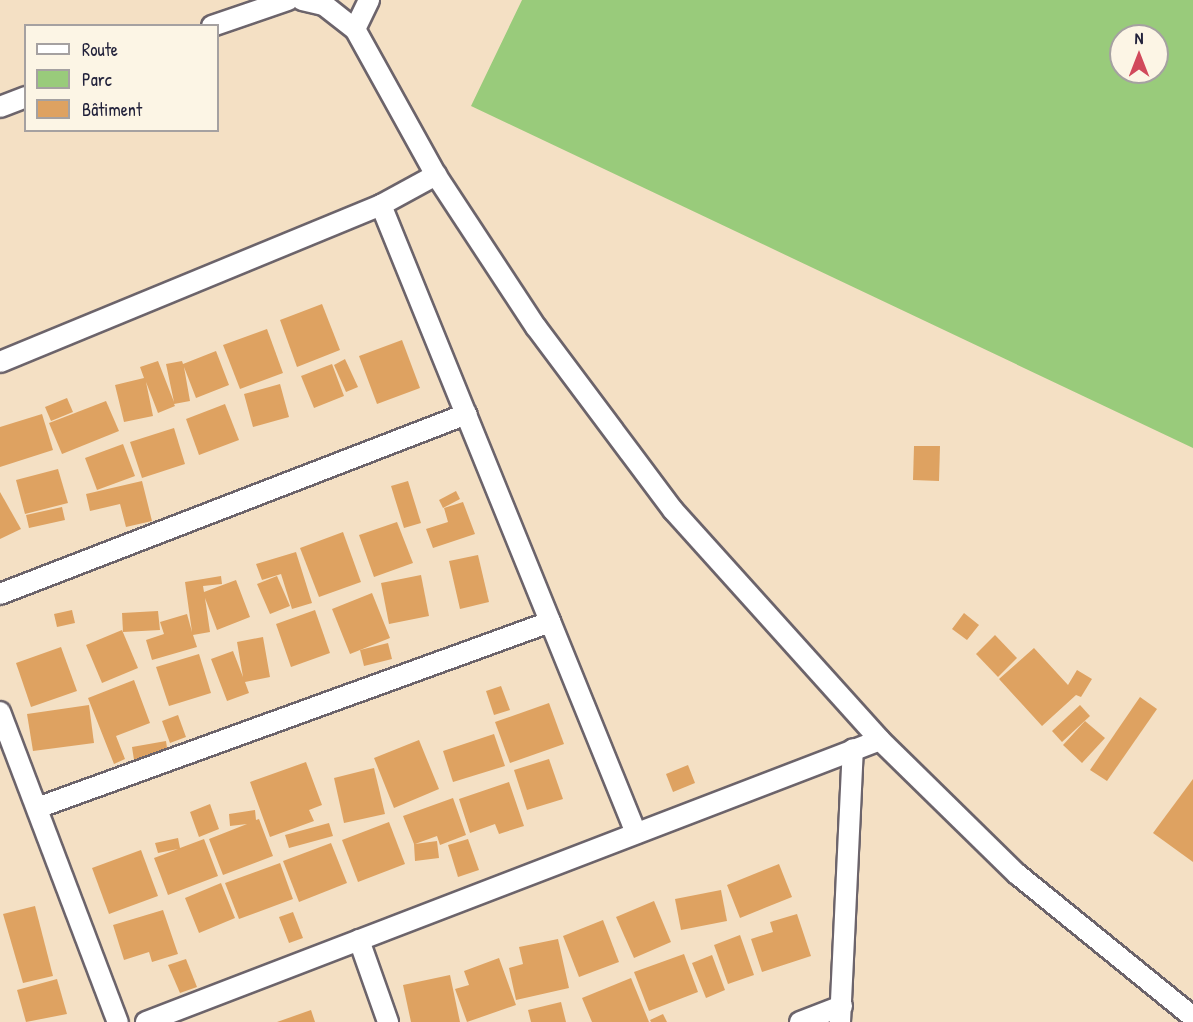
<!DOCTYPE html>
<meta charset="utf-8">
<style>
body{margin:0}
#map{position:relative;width:1193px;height:1022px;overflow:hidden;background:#f4e0c4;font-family:"Patrick Hand",sans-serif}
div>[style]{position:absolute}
.green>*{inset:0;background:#99cb7b}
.building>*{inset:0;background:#dea261}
.roads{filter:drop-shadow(2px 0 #6c646b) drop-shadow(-2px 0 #6c646b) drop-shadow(0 2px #6c646b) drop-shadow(0 -2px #6c646b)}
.street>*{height:20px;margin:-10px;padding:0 10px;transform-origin:10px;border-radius:10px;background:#fff}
span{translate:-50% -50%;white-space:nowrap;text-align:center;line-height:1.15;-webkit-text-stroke:4.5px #fcf5e5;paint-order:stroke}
.legend{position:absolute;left:24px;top:24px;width:195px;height:108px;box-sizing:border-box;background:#fcf5e5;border:2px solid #a5a1a1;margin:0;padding:8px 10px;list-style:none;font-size:18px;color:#22223b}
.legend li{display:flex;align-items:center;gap:12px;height:30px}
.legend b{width:30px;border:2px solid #a5a1a1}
.north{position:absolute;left:1109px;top:24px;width:60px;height:60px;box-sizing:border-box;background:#fcf5e5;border:2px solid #a5a1a1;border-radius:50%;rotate:0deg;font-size:16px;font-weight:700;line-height:24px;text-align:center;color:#22223b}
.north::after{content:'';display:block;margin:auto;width:21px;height:27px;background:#d1495b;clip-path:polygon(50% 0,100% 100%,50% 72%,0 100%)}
</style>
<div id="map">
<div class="green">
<div style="clip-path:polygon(evenodd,522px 0,1193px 0,1193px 448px,471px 106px,522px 0,1121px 36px,1157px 36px,1157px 72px,1121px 72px,1121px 36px)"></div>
</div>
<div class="building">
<div style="clip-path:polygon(322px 304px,340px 350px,297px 367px,280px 320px)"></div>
<div style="clip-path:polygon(267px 329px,283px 373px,240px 389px,223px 345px)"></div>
<div style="clip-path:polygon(402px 340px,420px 388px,377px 404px,359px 356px)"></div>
<div style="clip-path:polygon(216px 351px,229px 385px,196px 398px,184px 367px,190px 401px,174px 404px,175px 406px,158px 413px,146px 382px,153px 416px,124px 422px,115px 385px,144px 378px,140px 367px,158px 361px,174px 402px,166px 364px,182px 361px,183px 364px)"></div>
<div style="clip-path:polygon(345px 359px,358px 387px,346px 392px,334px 365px)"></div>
<div style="clip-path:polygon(332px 364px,344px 396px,314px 408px,301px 376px)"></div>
<div style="clip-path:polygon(280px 384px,289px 417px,253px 427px,244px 394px)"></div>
<div style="clip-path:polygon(67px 398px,73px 412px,51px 421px,45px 407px)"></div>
<div style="clip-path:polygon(106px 401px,119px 431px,62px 454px,49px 423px)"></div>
<div style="clip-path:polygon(225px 404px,239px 440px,199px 455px,186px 419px)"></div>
<div style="clip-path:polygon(42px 414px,53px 450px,0 467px,0 427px)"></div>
<div style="clip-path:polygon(174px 428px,185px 464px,142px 478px,130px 442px)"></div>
<div style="clip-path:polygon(123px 444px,135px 476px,97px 490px,85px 458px)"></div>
<div style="clip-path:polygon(914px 446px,940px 446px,939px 481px,913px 480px)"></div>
<div style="clip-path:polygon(58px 469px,68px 503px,25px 514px,16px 480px)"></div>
<div style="clip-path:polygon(142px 481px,152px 521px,126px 527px,120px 504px,90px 511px,86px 494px)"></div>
<div style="clip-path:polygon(408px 481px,421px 523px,404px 528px,391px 486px)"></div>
<div style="clip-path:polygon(456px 491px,460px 499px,443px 508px,439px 500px)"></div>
<div style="clip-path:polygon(0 492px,21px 529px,0 539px)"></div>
<div style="clip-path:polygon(463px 502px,475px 534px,433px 548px,426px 529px,448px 522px,444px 508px)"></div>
<div style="clip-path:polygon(62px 507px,65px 520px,29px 528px,26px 515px)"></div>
<div style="clip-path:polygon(397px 522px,413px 563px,374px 577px,359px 535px)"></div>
<div style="clip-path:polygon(343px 532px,361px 582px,319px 597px,300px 548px)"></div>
<div style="clip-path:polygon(296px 552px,312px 603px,292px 609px,281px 574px,262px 580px,256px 564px)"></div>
<div style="clip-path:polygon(478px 555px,489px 602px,460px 609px,449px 561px)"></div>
<div style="clip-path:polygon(421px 575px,429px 616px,389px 624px,381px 583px)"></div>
<div style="clip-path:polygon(221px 576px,222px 584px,203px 586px,204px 592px,236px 580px,250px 617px,217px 630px,205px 598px,210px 632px,193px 635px,197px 647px,152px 660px,146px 640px,164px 634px,160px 622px,187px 614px,192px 632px,185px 582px)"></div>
<div style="clip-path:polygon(277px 576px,290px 606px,270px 614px,257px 584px)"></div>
<div style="clip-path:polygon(372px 593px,390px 638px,350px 654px,332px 609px)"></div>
<div style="clip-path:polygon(72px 610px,75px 623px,57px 627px,54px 614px)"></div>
<div style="clip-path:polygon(315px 610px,330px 653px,291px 667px,276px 624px)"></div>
<div style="clip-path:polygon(158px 611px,160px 630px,123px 632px,122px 613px)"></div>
<div style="clip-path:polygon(964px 613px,979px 625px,967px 640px,952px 629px)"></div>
<div style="clip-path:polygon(122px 630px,138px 668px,102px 683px,86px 645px)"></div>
<div style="clip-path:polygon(995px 635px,1017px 658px,998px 677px,976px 654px)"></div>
<div style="clip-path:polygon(263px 637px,270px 677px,245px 682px,249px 693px,227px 701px,211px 659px,233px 651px,243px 677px,237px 642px)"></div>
<div style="clip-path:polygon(388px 643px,392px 659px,364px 666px,360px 650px)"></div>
<div style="clip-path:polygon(61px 647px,77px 691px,31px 707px,16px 663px)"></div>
<div style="clip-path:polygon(1034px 648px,1068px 685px,1077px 670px,1092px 679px,1081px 697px,1076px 695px,1042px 726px,999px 679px)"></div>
<div style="clip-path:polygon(199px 654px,211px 693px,169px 706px,156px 667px)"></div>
<div style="clip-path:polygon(134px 680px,150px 723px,116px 736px,125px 759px,114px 764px,88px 698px)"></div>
<div style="clip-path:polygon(501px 686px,510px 710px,494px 715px,486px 691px)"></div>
<div style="clip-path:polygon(1140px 697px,1157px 709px,1107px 781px,1090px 770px)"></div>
<div style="clip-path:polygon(549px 703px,564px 744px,510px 763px,495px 722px)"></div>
<div style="clip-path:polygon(89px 705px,94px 743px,33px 751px,27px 714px)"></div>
<div style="clip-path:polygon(1080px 705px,1090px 716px,1062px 742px,1052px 731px)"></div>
<div style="clip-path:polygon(178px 715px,186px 737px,170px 743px,162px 721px)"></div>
<div style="clip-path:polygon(1085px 721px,1105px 738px,1082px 763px,1063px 745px)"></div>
<div style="clip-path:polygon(494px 734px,505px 766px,453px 782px,443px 751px)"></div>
<div style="clip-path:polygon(419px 740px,439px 789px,394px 808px,374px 758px)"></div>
<div style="clip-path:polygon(166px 741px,168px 754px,134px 760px,132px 747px)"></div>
<div style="clip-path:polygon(549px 759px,563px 799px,527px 810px,514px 770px)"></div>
<div style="clip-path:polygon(306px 762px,322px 805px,309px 810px,314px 821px,270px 837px,250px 782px)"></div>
<div style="clip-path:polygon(688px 765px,695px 783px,673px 792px,666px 774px)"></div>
<div style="clip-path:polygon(374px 768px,385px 814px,344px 823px,334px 778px)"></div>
<div style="clip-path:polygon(1193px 779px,1193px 862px,1153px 833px)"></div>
<div style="clip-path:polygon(509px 782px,524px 826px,499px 834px,495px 824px,470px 833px,459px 799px)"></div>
<div style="clip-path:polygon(453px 798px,466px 835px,440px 845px,437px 836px,415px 844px,437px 841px,439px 858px,415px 861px,414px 844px,403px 816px)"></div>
<div style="clip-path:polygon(210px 804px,219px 829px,199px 837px,190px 812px)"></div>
<div style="clip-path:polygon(255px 810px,256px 820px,259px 819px,273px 856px,223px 875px,209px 839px,247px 824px,230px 826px,229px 814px)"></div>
<div style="clip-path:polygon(389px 822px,405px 864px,358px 882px,342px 840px)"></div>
<div style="clip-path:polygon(329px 823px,333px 836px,289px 848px,285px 835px)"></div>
<div style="clip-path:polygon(178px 838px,180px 848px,204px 839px,218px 876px,168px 895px,154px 858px,178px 849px,158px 853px,155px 843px)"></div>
<div style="clip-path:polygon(468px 839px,479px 870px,458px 877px,448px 845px)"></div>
<div style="clip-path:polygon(331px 843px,347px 883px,299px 902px,283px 861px)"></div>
<div style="clip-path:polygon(141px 850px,158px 896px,109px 914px,92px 868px)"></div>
<div style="clip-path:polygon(280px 863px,293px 899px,239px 919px,225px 883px)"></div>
<div style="clip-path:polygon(779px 864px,792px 897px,740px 918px,727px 885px)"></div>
<div style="clip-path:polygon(221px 883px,235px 918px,199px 933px,185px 898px)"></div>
<div style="clip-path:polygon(721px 890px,727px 921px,681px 930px,675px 899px)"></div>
<div style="clip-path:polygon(654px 901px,671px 942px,634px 958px,616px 917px)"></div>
<div style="clip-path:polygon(35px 906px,53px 976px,23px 983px,3px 914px)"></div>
<div style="clip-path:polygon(163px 910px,178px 954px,152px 962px,149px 952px,124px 960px,113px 925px)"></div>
<div style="clip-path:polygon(293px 912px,303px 938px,289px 943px,279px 917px)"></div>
<div style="clip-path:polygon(797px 914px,811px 956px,762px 972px,751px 939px,773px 932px,770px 922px)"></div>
<div style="clip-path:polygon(603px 920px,619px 962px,579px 977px,563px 936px)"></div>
<div style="clip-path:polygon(740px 935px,754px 975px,728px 984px,714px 945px)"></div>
<div style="clip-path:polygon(558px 939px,569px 988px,516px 1000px,509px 968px,523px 964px,519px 947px)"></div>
<div style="clip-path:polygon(684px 954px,698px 992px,649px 1011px,634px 972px)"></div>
<div style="clip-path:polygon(712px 955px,725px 990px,706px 998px,692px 963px)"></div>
<div style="clip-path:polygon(499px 958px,516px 1005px,467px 1022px,455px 989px,469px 985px,464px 971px)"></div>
<div style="clip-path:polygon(186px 959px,197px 987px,180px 993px,168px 965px)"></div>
<div style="clip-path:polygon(450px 975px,460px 1022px,411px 1022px,403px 985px)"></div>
<div style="clip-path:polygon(631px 978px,649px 1022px,592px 1022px,582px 998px)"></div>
<div style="clip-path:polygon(57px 979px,67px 1014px,26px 1022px,17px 990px)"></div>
<div style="clip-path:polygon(561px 1002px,566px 1022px,531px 1022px,528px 1010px)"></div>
<div style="clip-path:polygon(311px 1010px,315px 1022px,277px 1022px)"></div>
<div style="clip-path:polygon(663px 1014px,667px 1022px,651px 1022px,650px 1020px)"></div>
</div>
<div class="roads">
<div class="street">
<div style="left:302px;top:0;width:23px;rotate:13deg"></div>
<div style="left:324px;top:5px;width:39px;rotate:38deg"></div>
<div style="left:355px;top:29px;width:167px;rotate:61deg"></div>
<div style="left:436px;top:175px;width:182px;rotate:56.7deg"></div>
<div style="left:536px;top:327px;width:229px;rotate:53.2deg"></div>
<div style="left:673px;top:510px;width:309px;rotate:48deg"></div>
<div style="left:880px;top:740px;width:192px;rotate:44.4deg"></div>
<div style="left:1017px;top:874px;width:227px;rotate:39.1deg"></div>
<div style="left:212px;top:26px;width:80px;rotate:-18.9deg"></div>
<div style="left:355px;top:29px;width:32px;rotate:-64deg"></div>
<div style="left:0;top:107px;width:28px;rotate:-21deg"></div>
<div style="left:381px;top:205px;width:678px;rotate:67.9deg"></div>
<div style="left:0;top:362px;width:412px;rotate:-22.4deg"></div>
<div style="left:381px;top:205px;width:63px;rotate:-28.6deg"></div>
<div style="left:0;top:594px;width:500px;rotate:-21.1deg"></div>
<div style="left:0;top:712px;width:332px;rotate:69.2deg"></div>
<div style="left:37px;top:808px;width:546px;rotate:-19.93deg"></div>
<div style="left:359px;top:940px;width:87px;rotate:70.5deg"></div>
<div style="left:146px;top:1022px;width:786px;rotate:-21.02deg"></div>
<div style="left:800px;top:1022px;width:45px;rotate:-20.9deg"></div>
<div style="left:840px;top:1022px;width:273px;rotate:-87.3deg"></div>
</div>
</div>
<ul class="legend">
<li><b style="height:8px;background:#fff"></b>Route</li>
<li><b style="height:16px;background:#99cb7b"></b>Parc</li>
<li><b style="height:16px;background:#dea261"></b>Bâtiment</li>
</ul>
<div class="north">N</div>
</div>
